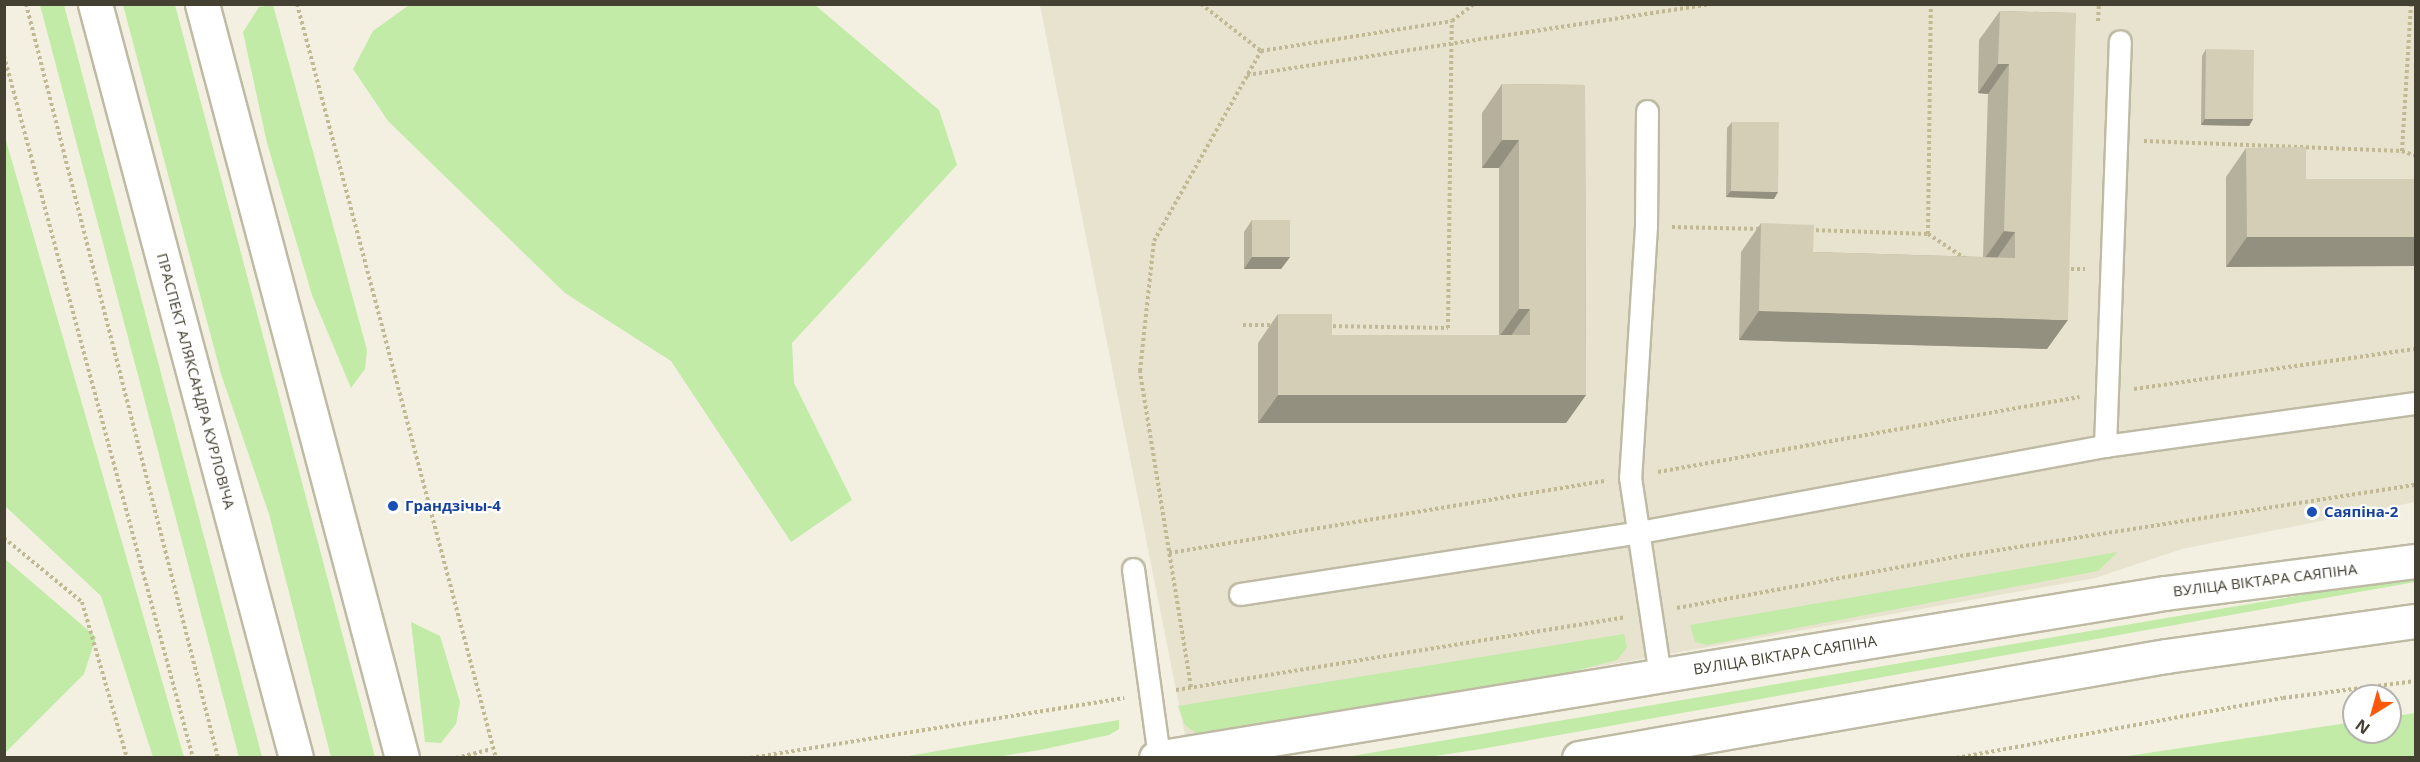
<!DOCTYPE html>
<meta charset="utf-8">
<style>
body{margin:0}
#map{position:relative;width:2420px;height:762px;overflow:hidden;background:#f3f0e2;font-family:"Open Sans",sans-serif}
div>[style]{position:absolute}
.residential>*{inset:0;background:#e7e3cf}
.green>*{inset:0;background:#c1eba6}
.path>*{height:4px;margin-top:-2px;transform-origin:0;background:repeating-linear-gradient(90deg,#c1b994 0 3px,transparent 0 6px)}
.roads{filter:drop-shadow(2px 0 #bebaa4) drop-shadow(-2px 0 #bebaa4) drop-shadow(0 2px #bebaa4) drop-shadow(0 -2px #bebaa4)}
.service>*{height:21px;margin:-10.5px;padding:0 10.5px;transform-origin:10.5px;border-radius:10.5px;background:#fff}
.minor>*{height:33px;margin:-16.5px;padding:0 16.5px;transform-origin:16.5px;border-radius:16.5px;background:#fff}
.wall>*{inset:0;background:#b6b19d}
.shaded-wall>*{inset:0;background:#94907f}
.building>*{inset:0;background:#d4ceb6}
.dots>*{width:16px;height:16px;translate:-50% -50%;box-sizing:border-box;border:3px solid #fff;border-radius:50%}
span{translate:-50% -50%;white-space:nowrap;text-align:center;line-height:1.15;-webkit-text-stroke:4.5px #fff;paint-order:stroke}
.street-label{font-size:15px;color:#444032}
.transit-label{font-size:15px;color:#164399;font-weight:700}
.left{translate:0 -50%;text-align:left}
.frame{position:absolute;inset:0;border:6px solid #444032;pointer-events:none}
.north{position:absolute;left:2342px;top:684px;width:60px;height:60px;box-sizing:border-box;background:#fff;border:2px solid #b4b3ad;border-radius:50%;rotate:217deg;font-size:16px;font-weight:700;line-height:24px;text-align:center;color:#444032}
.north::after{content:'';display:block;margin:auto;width:21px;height:27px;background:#ff580c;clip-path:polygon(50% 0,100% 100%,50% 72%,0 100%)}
</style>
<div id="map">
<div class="residential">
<div style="clip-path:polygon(1040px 5px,2415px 5px,2415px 502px,2182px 549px,2095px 578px,1186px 740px)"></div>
</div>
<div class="green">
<div style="clip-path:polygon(40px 5px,64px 5px,262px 757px,239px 757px)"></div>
<div style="clip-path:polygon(123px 5px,175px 5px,375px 757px,331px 757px,269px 514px,221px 374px)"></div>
<div style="clip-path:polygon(273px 5px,367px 350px,365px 369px,351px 388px,312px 295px,267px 143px,243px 32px,259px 7px)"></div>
<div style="clip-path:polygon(409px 5px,815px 5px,939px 110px,957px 165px,792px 343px,794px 383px,852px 500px,791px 542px,671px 361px,565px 293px,388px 121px,353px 69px,373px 31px)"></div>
<div style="clip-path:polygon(5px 137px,184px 757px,153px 757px,101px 596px,5px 506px)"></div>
<div style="clip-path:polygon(2118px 552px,2098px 571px,1707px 645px,1695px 642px,1690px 625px)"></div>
<div style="clip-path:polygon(5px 559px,96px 637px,84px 674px,5px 753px)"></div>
<div style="clip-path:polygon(2415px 576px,2415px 582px,1475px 750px,1428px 757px,1340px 758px)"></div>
<div style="clip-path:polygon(411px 622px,440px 636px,460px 702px,456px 724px,441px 743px,425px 742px)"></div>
<div style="clip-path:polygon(1624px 634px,1627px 647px,1617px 660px,1563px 674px,1196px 733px,1185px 725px,1178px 706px)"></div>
<div style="clip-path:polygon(2415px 713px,2415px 757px,2121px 757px,2354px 722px,2354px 732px,2390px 732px,2390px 717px)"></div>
<div style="clip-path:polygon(1119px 720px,1119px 729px,1109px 735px,1040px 750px,996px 757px,902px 757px)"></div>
</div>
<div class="path">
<div style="left:26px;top:4px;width:778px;rotate:75.71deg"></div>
<div style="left:297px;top:4px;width:780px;rotate:75.22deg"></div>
<div style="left:1201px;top:4px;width:76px;rotate:38.1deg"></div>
<div style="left:1261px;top:51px;width:193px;rotate:-8.9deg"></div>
<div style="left:1452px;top:21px;width:28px;rotate:-38deg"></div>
<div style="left:2098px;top:21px;width:17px;rotate:-87deg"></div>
<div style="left:4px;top:56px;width:727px;rotate:74.93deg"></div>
<div style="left:1247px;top:75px;width:470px;rotate:-8.7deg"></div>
<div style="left:2144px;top:141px;width:258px;rotate:2.2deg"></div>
<div style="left:2402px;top:151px;width:15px;rotate:20deg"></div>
<div style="left:2402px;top:151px;width:147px;rotate:-86.5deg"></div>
<div style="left:1672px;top:227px;width:89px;rotate:1.3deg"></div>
<div style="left:1810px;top:230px;width:118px;rotate:1.9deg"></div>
<div style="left:1928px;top:234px;width:230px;rotate:-89.3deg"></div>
<div style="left:1928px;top:234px;width:45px;rotate:33.3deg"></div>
<div style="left:2065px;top:269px;width:20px"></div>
<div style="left:1243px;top:325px;width:32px"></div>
<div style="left:1327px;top:326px;width:121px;rotate:0.9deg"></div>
<div style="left:1448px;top:328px;width:307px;rotate:-89.3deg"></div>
<div style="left:2134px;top:389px;width:285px;rotate:-8.1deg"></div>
<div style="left:1658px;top:472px;width:428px;rotate:-10.1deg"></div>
<div style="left:4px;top:538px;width:101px;rotate:39.4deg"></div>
<div style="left:82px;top:602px;width:162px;rotate:73.9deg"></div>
<div style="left:1169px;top:553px;width:441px;rotate:-9.4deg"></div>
<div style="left:1677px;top:608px;width:295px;rotate:-10.4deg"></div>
<div style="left:1967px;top:555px;width:454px;rotate:-8.9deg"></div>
<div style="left:1191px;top:687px;width:320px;rotate:-99.2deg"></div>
<div style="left:1140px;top:371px;width:131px;rotate:-83.9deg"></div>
<div style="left:1154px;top:241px;width:218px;rotate:-60.6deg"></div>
<div style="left:1176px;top:690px;width:455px;rotate:-9.2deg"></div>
<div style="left:456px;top:758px;width:36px;rotate:-14deg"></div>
<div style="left:750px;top:758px;width:379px;rotate:-9.1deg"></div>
<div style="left:1956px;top:758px;width:332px;rotate:-10.4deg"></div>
<div style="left:2283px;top:698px;width:134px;rotate:-7.3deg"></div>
</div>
<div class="roads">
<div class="service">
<div style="left:1647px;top:111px;width:115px;rotate:90.5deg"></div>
<div style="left:1646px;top:226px;width:252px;rotate:93.6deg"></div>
<div style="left:1630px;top:477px;width:201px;rotate:81.4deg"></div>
<div style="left:2105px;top:446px;width:405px;rotate:-87.9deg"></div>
<div style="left:1133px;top:569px;width:190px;rotate:82.1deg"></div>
<div style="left:1240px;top:594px;width:405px;rotate:-8.8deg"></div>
<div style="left:1640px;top:532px;width:473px;rotate:-10.5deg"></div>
<div style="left:2105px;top:446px;width:314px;rotate:-7.9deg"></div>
</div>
<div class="minor">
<div style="left:95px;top:4px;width:780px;rotate:75.07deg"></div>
<div style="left:202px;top:4px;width:780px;rotate:75.14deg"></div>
<div style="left:1156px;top:758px;width:1022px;rotate:-9.29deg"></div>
<div style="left:2165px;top:593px;width:253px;rotate:-7.3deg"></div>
<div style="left:1579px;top:758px;width:596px;rotate:-9.86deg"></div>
<div style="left:2166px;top:656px;width:252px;rotate:-8deg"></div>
</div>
</div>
<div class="wall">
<div style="clip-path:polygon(2000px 11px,2076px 13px,2047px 349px,1739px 340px,1741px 252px,1761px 223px,1813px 252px,1983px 257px,1988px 94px,1978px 93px,1979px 40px)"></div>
<div style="clip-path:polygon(2206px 49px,2253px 119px,2249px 126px,2201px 125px,2202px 56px)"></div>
<div style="clip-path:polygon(1502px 84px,1585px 85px,1586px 395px,1566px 423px,1258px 423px,1258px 343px,1278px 314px,1332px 335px,1499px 335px,1499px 168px,1482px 168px,1482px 113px)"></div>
<div style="clip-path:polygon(1732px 122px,1774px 199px,1726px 197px,1727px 128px)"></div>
<div style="clip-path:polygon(2246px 148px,2306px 179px,2226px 267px,2226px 177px)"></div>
<div style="clip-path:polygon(1252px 220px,1290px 257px,1281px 269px,1244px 269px,1244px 232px)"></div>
</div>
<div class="shaded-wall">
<div style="clip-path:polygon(1998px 64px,2009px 64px,1988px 94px,1978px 93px)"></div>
<div style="clip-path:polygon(2205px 119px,2253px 119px,2249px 126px,2201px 125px)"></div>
<div style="clip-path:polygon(1502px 140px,1519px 140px,1499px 168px,1482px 168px)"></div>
<div style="clip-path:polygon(1731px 191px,1778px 192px,1774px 199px,1726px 197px)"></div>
<div style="clip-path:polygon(2004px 231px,2015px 232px,1995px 261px,1983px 261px)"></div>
<div style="clip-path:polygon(2247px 237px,2415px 237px,2415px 266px,2226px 267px)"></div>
<div style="clip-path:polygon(1252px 257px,1290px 257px,1281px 269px,1244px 269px)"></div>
<div style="clip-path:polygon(1519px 309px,1530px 309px,1510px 337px,1499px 337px)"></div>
<div style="clip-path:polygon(1759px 311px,2068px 320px,2047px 349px,1739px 340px)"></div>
<div style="clip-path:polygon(1278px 395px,1586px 395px,1566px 423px,1258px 423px)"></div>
</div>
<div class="building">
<div style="clip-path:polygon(2000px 11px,2076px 13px,2068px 320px,1759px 311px,1761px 223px,1814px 225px,1813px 252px,2015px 258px,2015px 232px,2004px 231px,2009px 64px,1998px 64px)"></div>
<div style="clip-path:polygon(2206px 49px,2254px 50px,2253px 119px,2205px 119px)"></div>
<div style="clip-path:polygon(1502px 84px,1585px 85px,1586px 395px,1278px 395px,1278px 314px,1332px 314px,1332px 335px,1530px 335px,1530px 309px,1519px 309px,1519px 140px,1502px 140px)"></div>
<div style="clip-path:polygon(1732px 122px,1779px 122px,1778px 192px,1731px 191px)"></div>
<div style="clip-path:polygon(2306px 147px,2306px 179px,2415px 179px,2415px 237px,2247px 237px,2246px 148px)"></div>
<div style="clip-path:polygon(1252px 220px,1290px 220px,1290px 257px,1252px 257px)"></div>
</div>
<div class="dots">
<div style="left:393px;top:506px;background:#1a4fb4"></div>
<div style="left:2312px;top:512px;background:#1a4fb4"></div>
</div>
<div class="street-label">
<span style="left:196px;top:381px;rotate:75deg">ПРАСПЕКТ АЛЯКСАНДРА КУРЛОВІЧА</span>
<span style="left:2265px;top:580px;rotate:-7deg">ВУЛІЦА ВІКТАРА САЯПІНА</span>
<span style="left:1785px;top:655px;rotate:-9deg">ВУЛІЦА ВІКТАРА САЯПІНА</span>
</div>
<div class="transit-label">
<span class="left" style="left:405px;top:506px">Грандзічы-4</span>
<span class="left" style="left:2324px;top:512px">Саяпіна-2</span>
</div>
<div class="frame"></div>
<div class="north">N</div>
</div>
